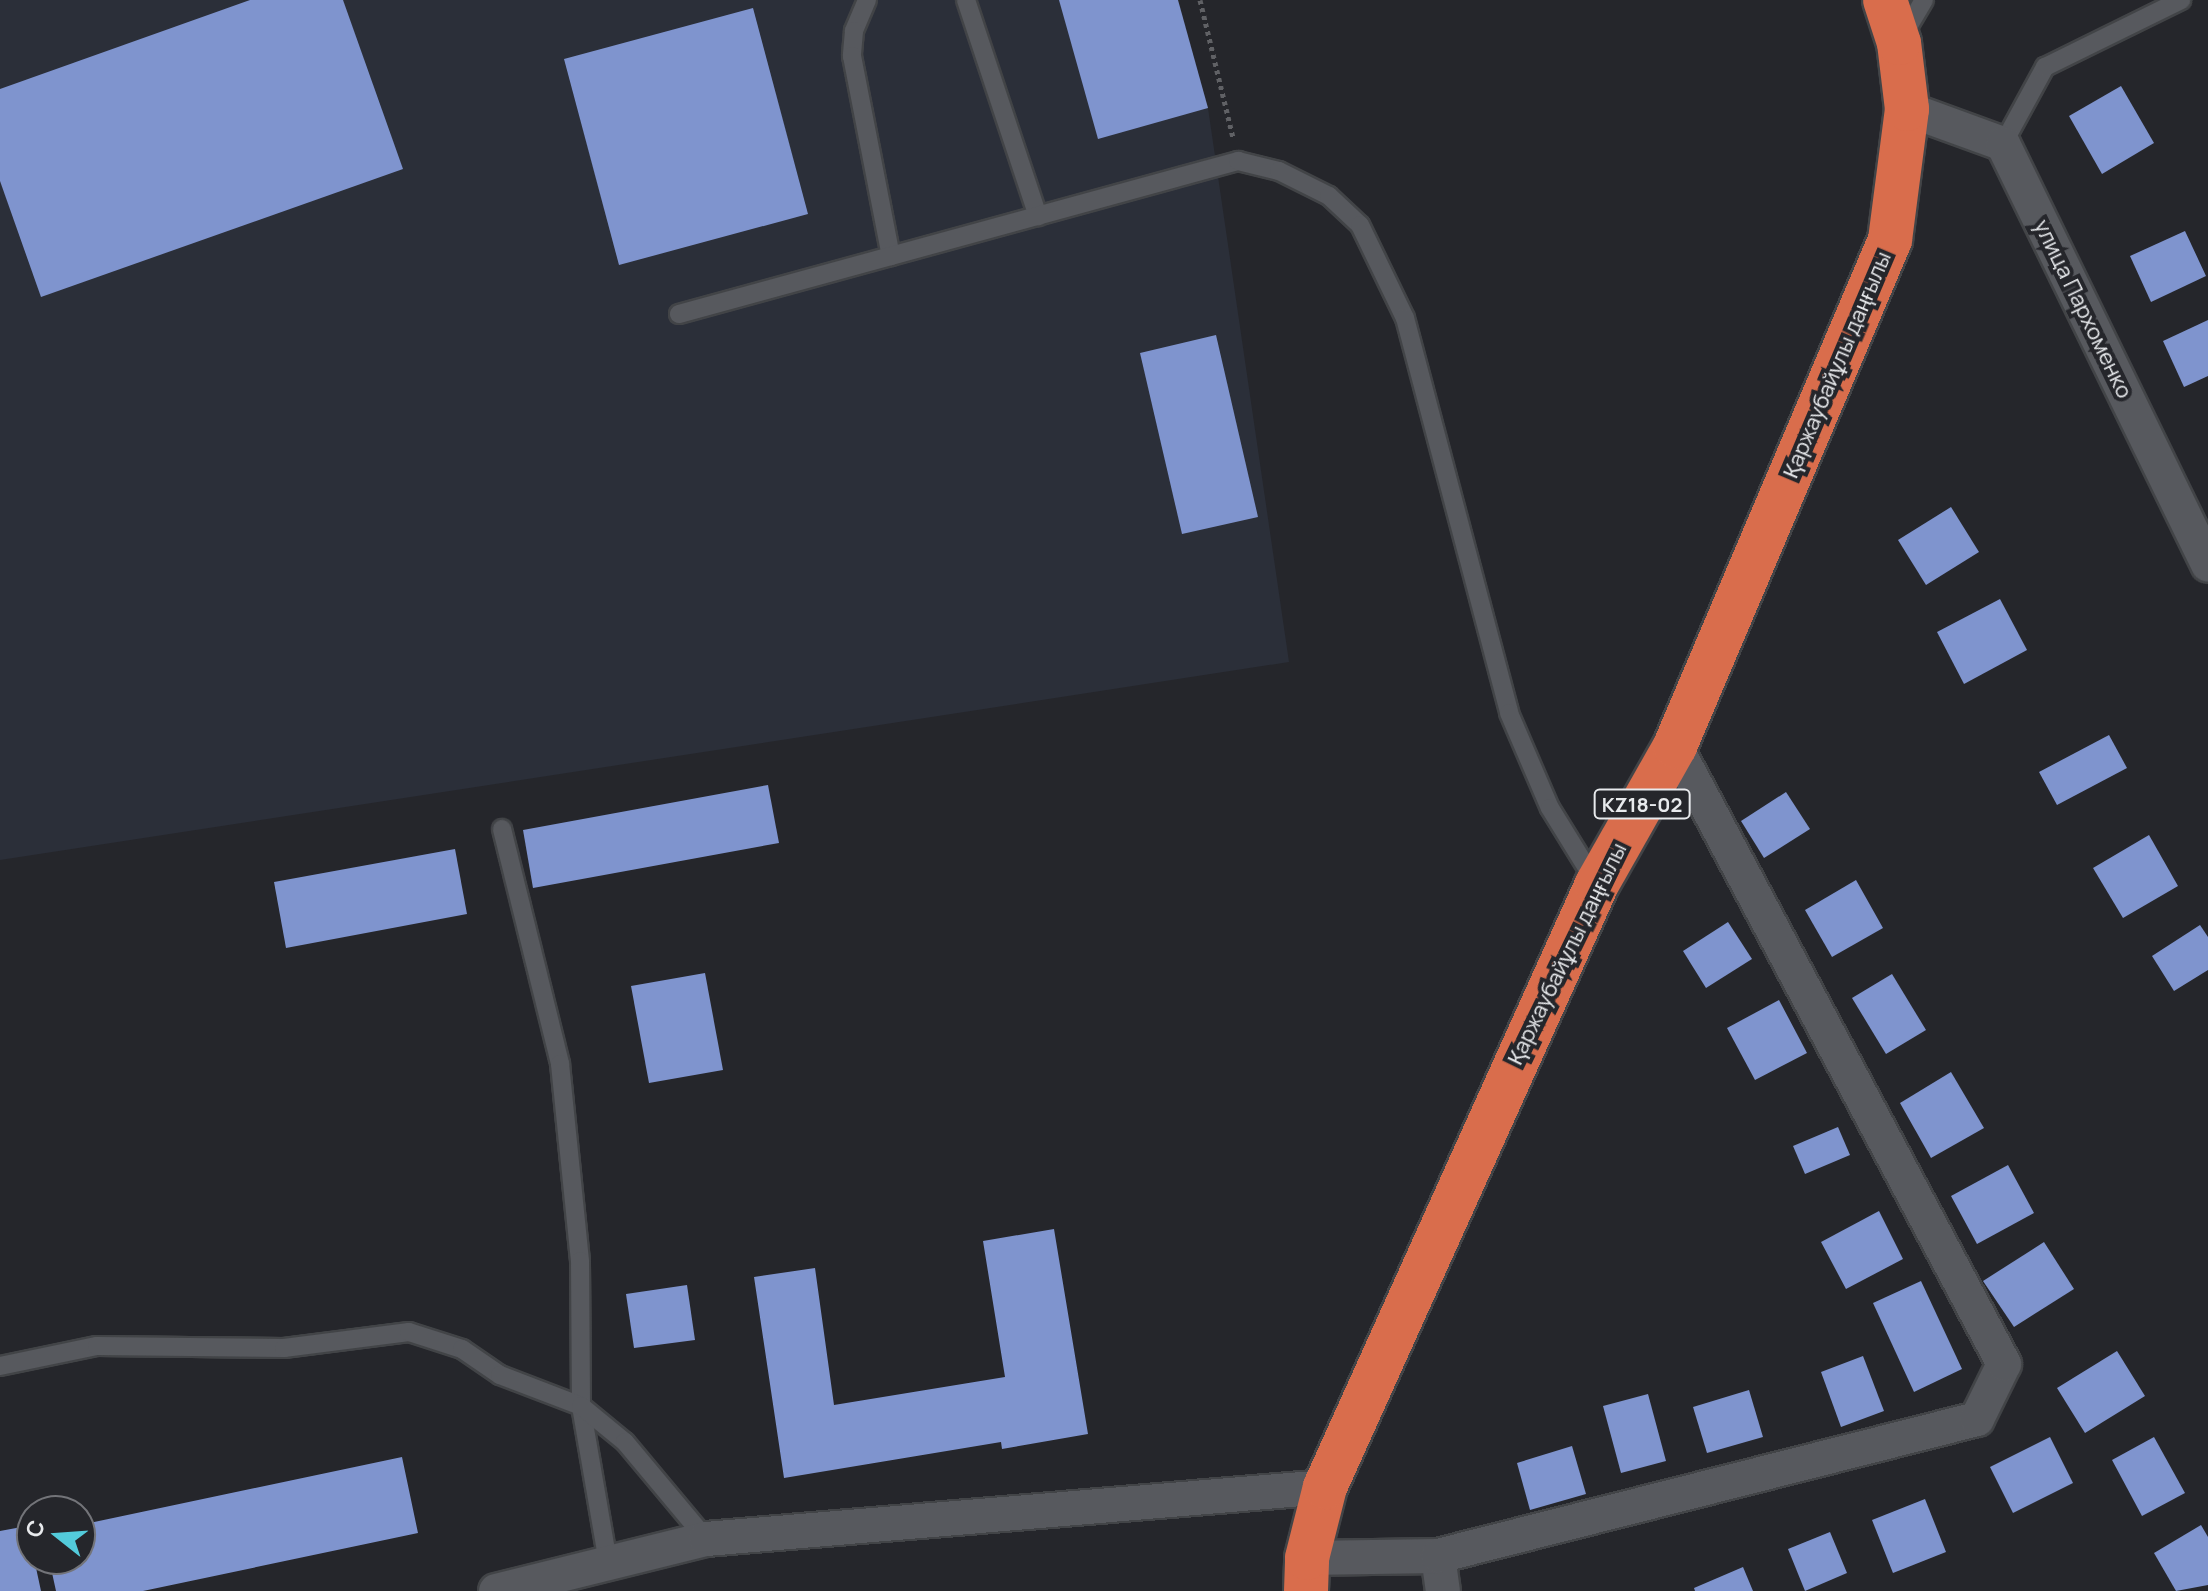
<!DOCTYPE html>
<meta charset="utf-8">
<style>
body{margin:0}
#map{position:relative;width:2208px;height:1591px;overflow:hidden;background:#25262b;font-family:Manrope,sans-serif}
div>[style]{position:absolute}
.built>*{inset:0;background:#2b2f39}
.building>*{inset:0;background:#7f94ce}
.path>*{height:5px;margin-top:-2.5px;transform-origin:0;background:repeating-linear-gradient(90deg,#606165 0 4px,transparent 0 8px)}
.roads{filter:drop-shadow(2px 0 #424447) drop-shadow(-2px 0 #424447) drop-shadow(0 2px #424447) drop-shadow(0 -2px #424447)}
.lane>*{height:18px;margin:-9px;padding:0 9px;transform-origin:9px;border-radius:9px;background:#57595e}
.street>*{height:34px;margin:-17px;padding:0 17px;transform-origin:17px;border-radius:17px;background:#57595e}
.highway>*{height:44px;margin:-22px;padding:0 22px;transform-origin:22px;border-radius:22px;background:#d96d4c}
span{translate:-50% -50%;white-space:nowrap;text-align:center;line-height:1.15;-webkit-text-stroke:8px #25262b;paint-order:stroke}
.shield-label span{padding:2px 6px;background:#25262b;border:2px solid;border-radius:6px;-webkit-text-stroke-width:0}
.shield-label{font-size:20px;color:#e8eaed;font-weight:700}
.street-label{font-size:22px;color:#e8eaed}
.north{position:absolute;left:16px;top:1495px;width:80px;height:80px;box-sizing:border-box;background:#25262b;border:2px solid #737479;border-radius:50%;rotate:287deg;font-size:22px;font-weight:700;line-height:32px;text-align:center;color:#e8eaed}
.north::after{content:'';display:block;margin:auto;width:28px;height:36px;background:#53cbdb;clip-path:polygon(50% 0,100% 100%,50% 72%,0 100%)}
</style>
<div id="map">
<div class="built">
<div style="clip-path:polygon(0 0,1177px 0,1208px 108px,1289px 662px,0 860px)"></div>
</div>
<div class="building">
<div style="clip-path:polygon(250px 0,343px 0,403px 169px,41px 297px,0 181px,0 89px)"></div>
<div style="clip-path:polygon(1059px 0,1178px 0,1208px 108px,1098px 139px)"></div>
<div style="clip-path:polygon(753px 8px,808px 214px,619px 265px,564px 59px)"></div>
<div style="clip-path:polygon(2121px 86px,2154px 143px,2102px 174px,2069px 116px)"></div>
<div style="clip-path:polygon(2185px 231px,2206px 276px,2151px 302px,2130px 256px)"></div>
<div style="clip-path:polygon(2208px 320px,2208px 376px,2184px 387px,2163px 341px)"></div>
<div style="clip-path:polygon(1216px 335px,1258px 517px,1182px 534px,1140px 353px)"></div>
<div style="clip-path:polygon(1951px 507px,1979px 552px,1926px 585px,1898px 540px)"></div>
<div style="clip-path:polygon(2000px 599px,2027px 650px,1964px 684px,1937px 632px)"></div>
<div style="clip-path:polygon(2109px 735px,2127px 768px,2057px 805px,2039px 772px)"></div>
<div style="clip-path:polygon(768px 785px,779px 843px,533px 888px,523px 830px)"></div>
<div style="clip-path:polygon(1786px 792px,1810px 829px,1764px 858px,1741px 821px)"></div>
<div style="clip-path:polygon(2149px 835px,2178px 886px,2123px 918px,2093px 868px)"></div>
<div style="clip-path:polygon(455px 849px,467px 914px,286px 948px,274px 882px)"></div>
<div style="clip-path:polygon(1856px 880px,1883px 928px,1832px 957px,1805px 910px)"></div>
<div style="clip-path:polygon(1728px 922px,1752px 959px,1706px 988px,1683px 951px)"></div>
<div style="clip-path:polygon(2200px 925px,2208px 937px,2208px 970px,2174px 991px,2152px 956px)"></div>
<div style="clip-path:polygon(705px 973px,723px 1070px,649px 1083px,631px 986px)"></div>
<div style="clip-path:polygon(1892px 974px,1926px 1030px,1886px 1054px,1852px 998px)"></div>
<div style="clip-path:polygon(1779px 1000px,1807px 1053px,1755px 1080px,1727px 1028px)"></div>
<div style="clip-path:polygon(1951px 1072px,1984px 1128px,1931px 1158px,1900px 1103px)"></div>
<div style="clip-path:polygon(1838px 1127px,1850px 1155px,1805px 1174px,1793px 1146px)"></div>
<div style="clip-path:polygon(2008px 1165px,2034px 1213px,1977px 1244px,1951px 1196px)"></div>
<div style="clip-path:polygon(1879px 1211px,1903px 1259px,1846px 1289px,1821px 1242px)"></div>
<div style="clip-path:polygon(1054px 1229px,1088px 1434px,1002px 1449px,1001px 1442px,784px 1478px,754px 1277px,815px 1268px,834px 1405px,1005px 1377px,983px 1241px)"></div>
<div style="clip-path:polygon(2044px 1242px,2074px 1289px,2014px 1327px,1983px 1281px)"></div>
<div style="clip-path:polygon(1921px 1281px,1962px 1369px,1914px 1392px,1873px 1303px)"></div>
<div style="clip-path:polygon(687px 1285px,695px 1340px,634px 1348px,626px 1294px)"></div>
<div style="clip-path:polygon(2117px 1351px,2145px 1396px,2085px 1433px,2057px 1388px)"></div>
<div style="clip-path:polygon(1863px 1356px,1884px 1411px,1841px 1427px,1821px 1372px)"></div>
<div style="clip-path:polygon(1749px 1390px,1763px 1437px,1707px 1453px,1693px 1407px)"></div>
<div style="clip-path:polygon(1648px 1394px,1666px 1461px,1621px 1473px,1603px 1406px)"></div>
<div style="clip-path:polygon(2050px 1437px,2073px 1483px,2013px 1513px,1990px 1467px)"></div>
<div style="clip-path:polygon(2154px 1437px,2185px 1493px,2142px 1516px,2112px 1460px)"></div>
<div style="clip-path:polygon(1572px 1446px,1586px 1494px,1530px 1510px,1517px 1463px)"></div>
<div style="clip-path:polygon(402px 1457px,418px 1533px,143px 1591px,56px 1591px,49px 1559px,80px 1559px,80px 1525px)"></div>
<div style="clip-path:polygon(1925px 1499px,1946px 1552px,1893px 1573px,1872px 1520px)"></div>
<div style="clip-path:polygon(2201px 1525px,2208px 1537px,2208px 1585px,2176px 1591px,2154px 1553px)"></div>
<div style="clip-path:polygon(27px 1526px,41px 1591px,0 1591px,0 1531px)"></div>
<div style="clip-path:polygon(1830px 1532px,1847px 1573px,1805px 1591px,1788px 1549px)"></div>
<div style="clip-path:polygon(1743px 1567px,1753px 1591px,1695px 1591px,1694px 1588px)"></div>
</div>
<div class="path">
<div style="left:1200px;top:0;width:141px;rotate:76.5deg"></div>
</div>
<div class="roads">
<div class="lane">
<div style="left:867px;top:0;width:34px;rotate:113deg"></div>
<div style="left:854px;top:31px;width:25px;rotate:95deg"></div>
<div style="left:852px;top:56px;width:204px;rotate:79deg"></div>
<div style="left:966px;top:0;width:228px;rotate:71.6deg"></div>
<div style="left:1902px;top:37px;width:43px;rotate:-59.3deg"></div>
<div style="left:2003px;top:144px;width:88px;rotate:-61.4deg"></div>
<div style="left:2045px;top:67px;width:152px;rotate:-26.2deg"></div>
<div style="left:679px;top:314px;width:580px;rotate:-15.31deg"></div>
<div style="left:1238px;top:161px;width:42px;rotate:13.7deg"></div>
<div style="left:1279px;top:171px;width:56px;rotate:26.6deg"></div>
<div style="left:1329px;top:196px;width:42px;rotate:43.1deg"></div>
<div style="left:1360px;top:225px;width:103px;rotate:64.2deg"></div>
<div style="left:1405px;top:318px;width:408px;rotate:75.2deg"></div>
<div style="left:1509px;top:713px;width:103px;rotate:66.7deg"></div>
<div style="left:1550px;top:808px;width:86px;rotate:58.3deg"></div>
<div style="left:502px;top:829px;width:242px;rotate:76.1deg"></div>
<div style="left:560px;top:1064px;width:198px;rotate:84.2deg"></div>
<div style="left:580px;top:1261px;width:145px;rotate:89.6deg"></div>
<div style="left:581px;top:1406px;width:159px;rotate:80.2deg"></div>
<div style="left:0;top:1366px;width:99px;rotate:-11.7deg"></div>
<div style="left:97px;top:1346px;width:187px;rotate:0.6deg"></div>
<div style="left:284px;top:1348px;width:126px;rotate:-7.3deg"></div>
<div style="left:409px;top:1332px;width:56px;rotate:17.8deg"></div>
<div style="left:462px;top:1349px;width:46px;rotate:34.4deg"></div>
<div style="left:500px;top:1375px;width:87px;rotate:20.9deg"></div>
<div style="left:581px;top:1406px;width:57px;rotate:39.3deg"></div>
<div style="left:625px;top:1442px;width:126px;rotate:50.1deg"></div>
</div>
<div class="street">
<div style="left:1907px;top:109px;width:102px;rotate:20deg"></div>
<div style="left:2003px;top:144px;width:468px;rotate:64deg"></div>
<div style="left:1438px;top:1556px;width:35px;rotate:82deg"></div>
<div style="left:1307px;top:1558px;width:131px;rotate:-0.9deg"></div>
<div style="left:1438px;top:1556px;width:556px;rotate:-14.26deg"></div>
<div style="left:1977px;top:1419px;width:61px;rotate:-63.9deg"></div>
<div style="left:2004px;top:1364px;width:700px;rotate:-118.03deg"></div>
<div style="left:496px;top:1591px;width:216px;rotate:-13.9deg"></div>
<div style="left:706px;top:1539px;width:621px;rotate:-4.8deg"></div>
</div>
<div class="highway">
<div style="left:1306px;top:1591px;width:33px;rotate:-88deg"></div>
<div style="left:1307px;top:1558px;width:73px;rotate:-75.8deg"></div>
<div style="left:1325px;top:1487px;width:662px;rotate:-65.72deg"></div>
<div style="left:1597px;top:884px;width:159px;rotate:-60.5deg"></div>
<div style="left:1675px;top:746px;width:550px;rotate:-66.98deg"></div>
<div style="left:1890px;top:240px;width:132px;rotate:-82.6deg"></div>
<div style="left:1907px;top:109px;width:66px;rotate:-96.9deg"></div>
<div style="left:1899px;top:43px;width:45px;rotate:-108deg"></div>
</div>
</div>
<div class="shield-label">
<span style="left:1642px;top:804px">KZ18-02</span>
</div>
<div class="street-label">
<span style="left:2083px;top:309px;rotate:64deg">улица Пархоменко</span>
<span style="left:1837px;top:365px;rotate:-67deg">Қаржаубайұлы даңғылы</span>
<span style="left:1567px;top:954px;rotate:-64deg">Қаржаубайұлы даңғылы</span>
</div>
<div class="north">С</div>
</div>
